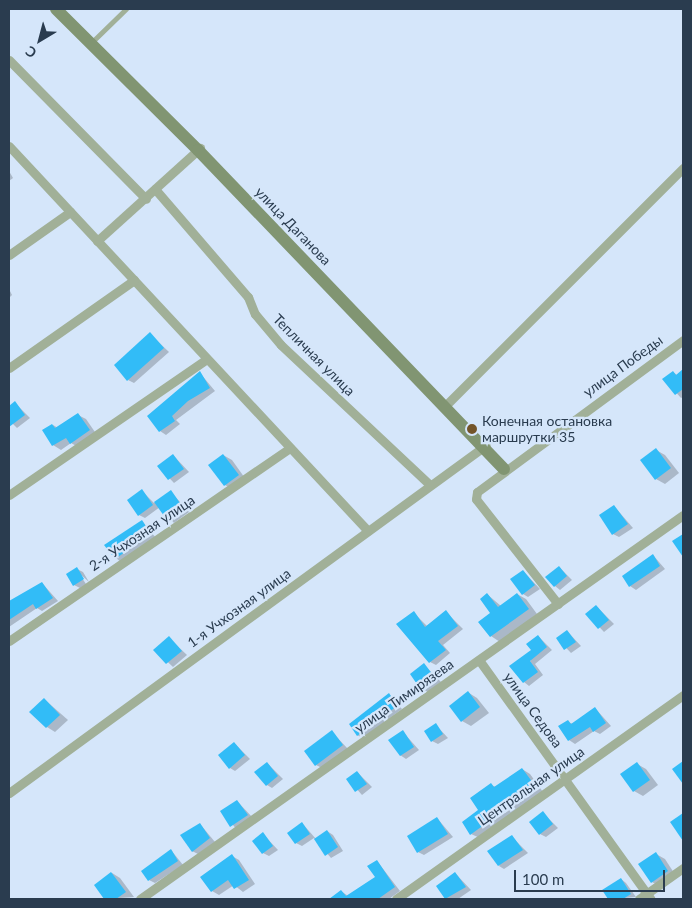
<!DOCTYPE html>
<meta charset="utf-8">
<style>
body{margin:0}
#map{position:relative;width:692px;height:908px;overflow:hidden;background:#d5e6fa;font-family:Lato,sans-serif}
div>[style]{position:absolute}
.shadow>*{inset:0;background:#0003}
.building>*{inset:0;background:#32bcf7}
.lane>*{height:4.5px;margin:-2.25px;padding:0 2.25px;transform-origin:2.25px;border-radius:2.25px;background:#a1b098}
.street>*{height:9px;margin:-4.5px;padding:0 4.5px;transform-origin:4.5px;border-radius:4.5px;background:#a1b098}
.secondary>*{height:12px;margin:-6px;padding:0 6px;transform-origin:6px;border-radius:6px;background:#819572}
.dots>*{width:14px;height:14px;translate:-50% -50%;box-sizing:border-box;border:2px solid #d5e6fa;border-radius:50%}
span{translate:-50% -50%;white-space:nowrap;text-align:center;line-height:1.15;-webkit-text-stroke:4.5px #d5e6fa;paint-order:stroke}
.street-label{font-size:14px;color:#2a3c4f}
.poi-label{font-size:14px;color:#2a3c4f}
.left{translate:0 -50%;text-align:left}
.frame{position:absolute;inset:0;border:10px solid #2a3c4f;pointer-events:none}
.north{position:absolute;left:15px;top:15px;width:50px;height:50px;-webkit-text-stroke:4px #d5e6fa;paint-order:stroke;rotate:217deg;font-size:14px;font-weight:700;line-height:20px;text-align:center;color:#2a3c4f}
.north::after{content:'';display:block;margin:auto;width:18px;height:22px;background:#2a3c4f;clip-path:polygon(50% 0,100% 100%,50% 72%,0 100%)}
.scale{position:absolute;left:514px;top:870px;width:151px;height:22px;box-sizing:border-box;border:2px solid #2a3c4f;border-top:0;padding-left:6px;font-size:15px;line-height:18px;white-space:nowrap;color:#2a3c4f;-webkit-text-stroke:4px #d5e6fa;paint-order:stroke}
</style>
<div id="map">
<div class="shadow">
<div style="clip-path:polygon(9px 171px,13px 178px,9px 181px)"></div>
<div style="clip-path:polygon(9px 289px,12px 295px,9px 298px)"></div>
<div style="clip-path:polygon(150px 334px,169px 352px,134px 383px,128px 380px)"></div>
<div style="clip-path:polygon(683px 371px,683px 397px,681px 398px,664px 379px,673px 372px,677px 375px)"></div>
<div style="clip-path:polygon(200px 373px,215px 391px,176px 420px,180px 424px,166px 435px,160px 431px,149px 416px)"></div>
<div style="clip-path:polygon(15px 403px,30px 418px,17px 428px,9px 420px,9px 407px)"></div>
<div style="clip-path:polygon(78px 415px,86px 419px,97px 435px,78px 447px,71px 443px,61px 450px,53px 445px,53px 425px,58px 428px)"></div>
<div style="clip-path:polygon(656px 450px,665px 455px,679px 473px,665px 484px,656px 479px)"></div>
<div style="clip-path:polygon(173px 455px,189px 472px,174px 483px,158px 466px)"></div>
<div style="clip-path:polygon(223px 455px,232px 460px,247px 481px,234px 490px,225px 485px)"></div>
<div style="clip-path:polygon(142px 491px,154px 503px,171px 492px,189px 512px,174px 523px,160px 507px,145px 518px,139px 515px)"></div>
<div style="clip-path:polygon(614px 506px,633px 528px,619px 537px,613px 534px)"></div>
<div style="clip-path:polygon(142px 521px,156px 538px,121px 562px,116px 558px)"></div>
<div style="clip-path:polygon(653px 555px,665px 569px,636px 590px,630px 586px)"></div>
<div style="clip-path:polygon(559px 567px,572px 580px,560px 590px,555px 586px)"></div>
<div style="clip-path:polygon(77px 569px,83px 572px,89px 582px,78px 572px,86px 584px,80px 588px,74px 585px)"></div>
<div style="clip-path:polygon(523px 571px,540px 589px,528px 597px,523px 594px)"></div>
<div style="clip-path:polygon(42px 583px,58px 601px,42px 611px,37px 608px,9px 627px,9px 604px)"></div>
<div style="clip-path:polygon(517px 594px,526px 599px,537px 614px,500px 642px,491px 636px,480px 622px,492px 613px,488px 595px,501px 606px)"></div>
<div style="clip-path:polygon(596px 606px,614px 624px,604px 632px,587px 614px)"></div>
<div style="clip-path:polygon(446px 612px,463px 629px,443px 645px,450px 653px,436px 665px,430px 662px,414px 613px,427px 626px)"></div>
<div style="clip-path:polygon(567px 631px,581px 646px,571px 653px,557px 638px)"></div>
<div style="clip-path:polygon(538px 636px,552px 650px,535px 664px,543px 675px,529px 686px,524px 682px)"></div>
<div style="clip-path:polygon(169px 638px,187px 655px,173px 667px,155px 650px)"></div>
<div style="clip-path:polygon(424px 665px,441px 682px,428px 692px,422px 689px)"></div>
<div style="clip-path:polygon(469px 693px,477px 698px,489px 713px,471px 726px,462px 721px)"></div>
<div style="clip-path:polygon(389px 694px,402px 709px,363px 738px,357px 735px)"></div>
<div style="clip-path:polygon(44px 699px,68px 720px,55px 732px,47px 727px)"></div>
<div style="clip-path:polygon(595px 708px,611px 726px,600px 734px,594px 731px,575px 744px,569px 740px,560px 727px,568px 722px,573px 724px)"></div>
<div style="clip-path:polygon(436px 725px,448px 738px,438px 744px,432px 741px)"></div>
<div style="clip-path:polygon(332px 732px,348px 749px,322px 768px,316px 765px)"></div>
<div style="clip-path:polygon(403px 732px,419px 750px,406px 759px,400px 755px)"></div>
<div style="clip-path:polygon(234px 743px,250px 759px,235px 771px,230px 768px)"></div>
<div style="clip-path:polygon(267px 763px,283px 779px,272px 788px,267px 785px)"></div>
<div style="clip-path:polygon(637px 764px,646px 769px,658px 785px,643px 796px,634px 791px,622px 775px)"></div>
<div style="clip-path:polygon(522px 769px,530px 774px,543px 792px,480px 838px,471px 834px,491px 785px,496px 787px)"></div>
<div style="clip-path:polygon(357px 772px,372px 787px,362px 795px,348px 779px)"></div>
<div style="clip-path:polygon(237px 801px,253px 818px,237px 830px,222px 811px)"></div>
<div style="clip-path:polygon(543px 813px,558px 828px,546px 837px,540px 834px)"></div>
<div style="clip-path:polygon(437px 818px,453px 837px,424px 855px,418px 852px)"></div>
<div style="clip-path:polygon(302px 823px,316px 839px,327px 831px,333px 835px,343px 851px,331px 858px,314px 838px,302px 846px,296px 843px)"></div>
<div style="clip-path:polygon(200px 824px,215px 842px,198px 854px,192px 851px)"></div>
<div style="clip-path:polygon(263px 834px,278px 850px,269px 856px,263px 853px)"></div>
<div style="clip-path:polygon(512px 837px,528px 853px,504px 869px,499px 866px)"></div>
<div style="clip-path:polygon(171px 850px,183px 865px,155px 883px,149px 880px)"></div>
<div style="clip-path:polygon(656px 854px,665px 859px,676px 876px,661px 887px,652px 882px)"></div>
<div style="clip-path:polygon(232px 856px,239px 860px,255px 884px,243px 892px,234px 885px,219px 895px,212px 891px)"></div>
<div style="clip-path:polygon(377px 861px,400px 891px,389px 899px,332px 899px,341px 891px,348px 896px,376px 878px)"></div>
<div style="clip-path:polygon(112px 873px,120px 878px,134px 897px,105px 899px,96px 885px)"></div>
<div style="clip-path:polygon(455px 873px,471px 890px,458px 899px,447px 899px,438px 886px)"></div>
<div style="clip-path:polygon(621px 879px,626px 883px,636px 897px,610px 899px,604px 891px)"></div>
</div>
<div class="building">
<div style="clip-path:polygon(150px 332px,164px 348px,127px 381px,114px 365px)"></div>
<div style="clip-path:polygon(683px 369px,683px 389px,675px 395px,662px 379px,673px 371px,676px 375px)"></div>
<div style="clip-path:polygon(200px 371px,210px 388px,188px 401px,172px 416px,175px 421px,159px 432px,147px 416px)"></div>
<div style="clip-path:polygon(15px 401px,25px 415px,9px 427px,9px 406px)"></div>
<div style="clip-path:polygon(78px 413px,90px 430px,70px 444px,66px 438px,52px 446px,42px 430px,52px 424px,55px 428px)"></div>
<div style="clip-path:polygon(656px 448px,671px 468px,655px 480px,640px 460px)"></div>
<div style="clip-path:polygon(173px 454px,184px 469px,168px 480px,157px 466px)"></div>
<div style="clip-path:polygon(223px 454px,239px 475px,224px 486px,208px 465px)"></div>
<div style="clip-path:polygon(142px 489px,153px 505px,138px 516px,127px 500px)"></div>
<div style="clip-path:polygon(171px 490px,184px 509px,167px 520px,154px 502px)"></div>
<div style="clip-path:polygon(614px 505px,628px 524px,612px 535px,599px 515px)"></div>
<div style="clip-path:polygon(142px 520px,151px 534px,115px 559px,104px 545px)"></div>
<div style="clip-path:polygon(683px 534px,683px 557px,672px 541px)"></div>
<div style="clip-path:polygon(653px 554px,660px 566px,629px 587px,622px 576px)"></div>
<div style="clip-path:polygon(559px 566px,567px 576px,554px 587px,545px 577px)"></div>
<div style="clip-path:polygon(77px 567px,84px 579px,73px 586px,66px 574px)"></div>
<div style="clip-path:polygon(523px 570px,535px 585px,522px 595px,510px 579px)"></div>
<div style="clip-path:polygon(42px 582px,53px 598px,36px 609px,33px 604px,9px 620px,9px 601px)"></div>
<div style="clip-path:polygon(487px 593px,498px 607px,517px 593px,529px 609px,490px 637px,478px 622px,490px 613px,480px 599px)"></div>
<div style="clip-path:polygon(596px 605px,609px 620px,598px 629px,585px 614px)"></div>
<div style="clip-path:polygon(446px 610px,458px 626px,438px 641px,446px 650px,429px 663px,396px 624px,414px 611px,425px 627px)"></div>
<div style="clip-path:polygon(567px 630px,576px 642px,564px 650px,556px 638px)"></div>
<div style="clip-path:polygon(538px 635px,547px 647px,530px 661px,538px 672px,523px 683px,509px 666px,531px 650px,526px 644px)"></div>
<div style="clip-path:polygon(169px 636px,182px 651px,166px 664px,153px 650px)"></div>
<div style="clip-path:polygon(424px 663px,436px 679px,421px 690px,410px 674px)"></div>
<div style="clip-path:polygon(468px 691px,480px 707px,461px 722px,449px 706px)"></div>
<div style="clip-path:polygon(389px 693px,397px 706px,357px 736px,349px 724px)"></div>
<div style="clip-path:polygon(44px 698px,60px 715px,46px 728px,29px 712px)"></div>
<div style="clip-path:polygon(595px 707px,606px 723px,593px 732px,590px 727px,568px 741px,558px 726px,568px 720px,571px 724px)"></div>
<div style="clip-path:polygon(436px 723px,443px 734px,431px 742px,424px 731px)"></div>
<div style="clip-path:polygon(332px 730px,343px 745px,315px 766px,304px 751px)"></div>
<div style="clip-path:polygon(403px 730px,414px 747px,400px 756px,388px 740px)"></div>
<div style="clip-path:polygon(234px 742px,245px 755px,229px 769px,218px 755px)"></div>
<div style="clip-path:polygon(683px 761px,683px 784px,672px 769px)"></div>
<div style="clip-path:polygon(267px 762px,278px 776px,266px 786px,254px 772px)"></div>
<div style="clip-path:polygon(637px 762px,650px 780px,633px 792px,620px 774px)"></div>
<div style="clip-path:polygon(522px 768px,536px 787px,470px 835px,462px 822px,478px 810px,470px 798px,491px 783px,494px 787px)"></div>
<div style="clip-path:polygon(357px 771px,367px 784px,355px 792px,346px 779px)"></div>
<div style="clip-path:polygon(237px 800px,248px 815px,230px 827px,220px 811px)"></div>
<div style="clip-path:polygon(543px 811px,553px 824px,539px 835px,529px 822px)"></div>
<div style="clip-path:polygon(683px 813px,683px 841px,670px 822px)"></div>
<div style="clip-path:polygon(437px 817px,448px 834px,417px 853px,407px 836px)"></div>
<div style="clip-path:polygon(302px 822px,310px 834px,295px 844px,287px 833px)"></div>
<div style="clip-path:polygon(200px 823px,210px 838px,192px 852px,180px 835px)"></div>
<div style="clip-path:polygon(327px 830px,338px 847px,325px 856px,314px 839px)"></div>
<div style="clip-path:polygon(263px 832px,273px 846px,262px 854px,252px 841px)"></div>
<div style="clip-path:polygon(512px 835px,523px 850px,498px 866px,487px 851px)"></div>
<div style="clip-path:polygon(171px 849px,178px 861px,148px 881px,141px 871px)"></div>
<div style="clip-path:polygon(656px 852px,668px 871px,651px 883px,638px 864px)"></div>
<div style="clip-path:polygon(232px 854px,249px 880px,234px 889px,228px 880px,211px 892px,200px 877px)"></div>
<div style="clip-path:polygon(377px 860px,395px 887px,378px 899px,329px 899px,341px 890px,346px 896px,375px 877px,367px 866px)"></div>
<div style="clip-path:polygon(111px 872px,126px 892px,116px 899px,104px 899px,94px 885px)"></div>
<div style="clip-path:polygon(455px 872px,466px 887px,445px 899px,436px 886px)"></div>
<div style="clip-path:polygon(621px 878px,631px 894px,623px 899px,608px 899px,602px 890px)"></div>
</div>
<div class="lane">
<div style="left:93px;top:41px;width:46px;rotate:-44.1deg"></div>
</div>
<div class="street">
<div style="left:9px;top:60px;width:195px;rotate:45.4deg"></div>
<div style="left:9px;top:146px;width:526px;rotate:47deg"></div>
<div style="left:155px;top:189px;width:143px;rotate:49.3deg"></div>
<div style="left:248px;top:297px;width:18px;rotate:68deg"></div>
<div style="left:255px;top:314px;width:40px;rotate:50deg"></div>
<div style="left:281px;top:345px;width:203px;rotate:43.2deg"></div>
<div style="left:97px;top:241px;width:139px;rotate:-42.1deg"></div>
<div style="left:9px;top:255px;width:75px;rotate:-35.2deg"></div>
<div style="left:9px;top:368px;width:153px;rotate:-35.1deg"></div>
<div style="left:446px;top:405px;width:335px;rotate:-45deg"></div>
<div style="left:9px;top:495px;width:240px;rotate:-34.5deg"></div>
<div style="left:558px;top:604px;width:133px;rotate:-128deg"></div>
<div style="left:476px;top:499px;width:7px;rotate:-82deg"></div>
<div style="left:477px;top:492px;width:256px;rotate:-36.4deg"></div>
<div style="left:9px;top:641px;width:341px;rotate:-34.5deg"></div>
<div style="left:479px;top:660px;width:294px;rotate:54.3deg"></div>
<div style="left:9px;top:793px;width:590px;rotate:-36.11deg"></div>
<div style="left:140px;top:899px;width:665px;rotate:-35.27deg"></div>
<div style="left:396px;top:899px;width:352px;rotate:-35.4deg"></div>
<div style="left:639px;top:899px;width:54px;rotate:-35.2deg"></div>
</div>
<div class="secondary">
<div style="left:56px;top:9px;width:200px;rotate:44.8deg"></div>
<div style="left:198px;top:150px;width:442px;rotate:46.2deg"></div>
</div>
<div class="dots">
<div style="left:472px;top:429px;background:#735429"></div>
</div>
<div class="street-label">
<span style="left:293px;top:226px;rotate:46deg">улица Даганова</span>
<span style="left:314px;top:355px;rotate:45deg">Тепличная улица</span>
<span style="left:623px;top:366px;rotate:-36deg">улица Победы</span>
<span style="left:142px;top:533px;rotate:-34deg">2-я Учхозная улица</span>
<span style="left:239px;top:608px;rotate:-36deg">1-я Учхозная улица</span>
<span style="left:404px;top:696px;rotate:-35deg">улица Тимирязева</span>
<span style="left:533px;top:710px;rotate:54deg">улица Седова</span>
<span style="left:531px;top:786px;rotate:-35deg">Центральная улица</span>
</div>
<div class="poi-label">
<span class="left" style="left:482px;top:429px">Конечная остановка<br>маршрутки 35</span>
</div>
<div class="frame"></div>
<div class="north">С</div>
<div class="scale">100 m</div>
</div>
